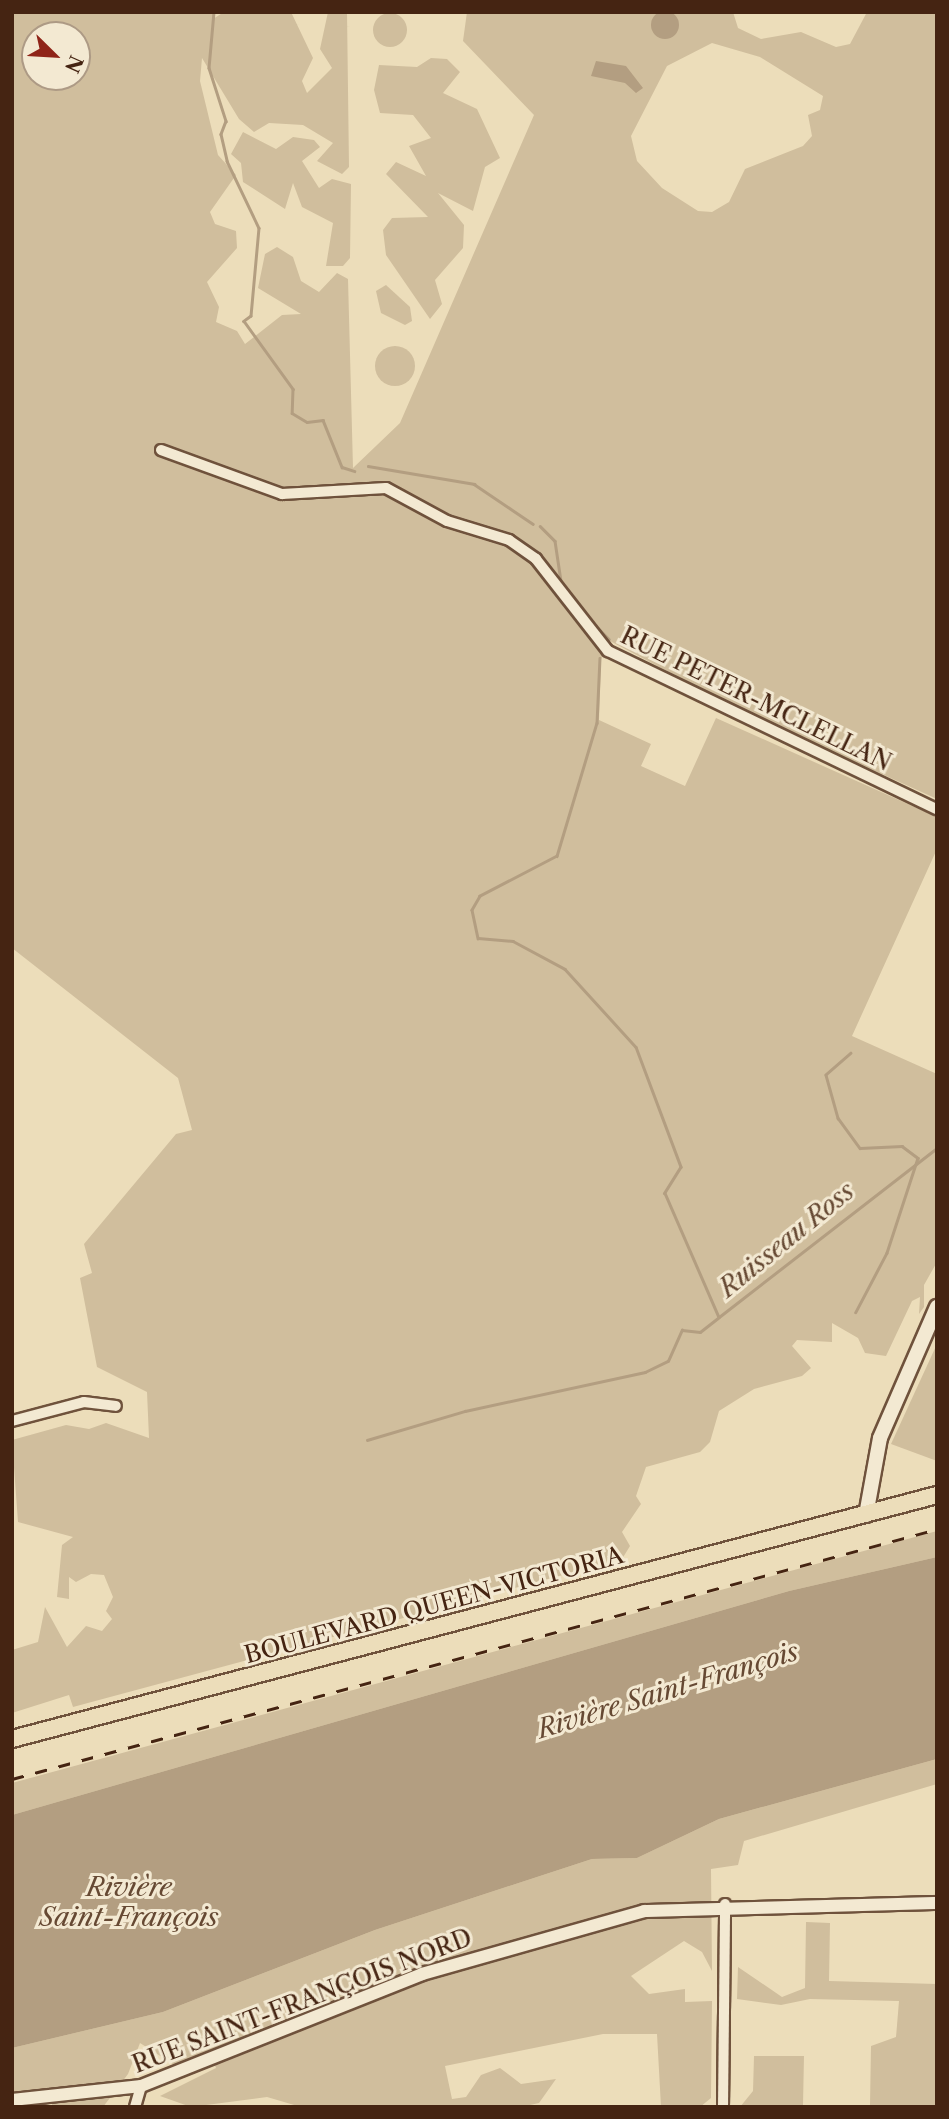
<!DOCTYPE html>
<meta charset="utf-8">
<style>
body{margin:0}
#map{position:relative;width:949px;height:2119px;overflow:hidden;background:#ecddba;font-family:"Libre Caslon Text",serif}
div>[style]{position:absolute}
.green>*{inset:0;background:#d0be9d}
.round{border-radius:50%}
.water>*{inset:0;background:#b39e81}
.stream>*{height:2.5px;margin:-1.25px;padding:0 1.25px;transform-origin:1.25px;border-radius:1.25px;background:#b39e81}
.roads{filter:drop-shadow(2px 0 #6f523c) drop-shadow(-2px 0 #6f523c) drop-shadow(0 2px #6f523c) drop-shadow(0 -2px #6f523c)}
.minor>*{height:10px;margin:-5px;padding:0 5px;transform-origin:5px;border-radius:5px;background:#f3e9d2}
.tertiary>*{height:12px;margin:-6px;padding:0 6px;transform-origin:6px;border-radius:6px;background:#f3e9d2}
.secondary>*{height:14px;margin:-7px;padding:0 7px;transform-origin:7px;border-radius:7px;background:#f3e9d2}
.primary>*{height:16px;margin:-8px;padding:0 8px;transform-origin:8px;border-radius:8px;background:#ecddba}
.rail>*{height:2.5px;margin-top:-1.25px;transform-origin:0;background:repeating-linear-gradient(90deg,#452412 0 12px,transparent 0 24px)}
span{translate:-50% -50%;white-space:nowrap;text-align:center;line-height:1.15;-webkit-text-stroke:6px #f3e9d2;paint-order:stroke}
.street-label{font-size:24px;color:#452412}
.water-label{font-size:26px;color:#664933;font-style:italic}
.frame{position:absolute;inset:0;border:14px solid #452412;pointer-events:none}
.north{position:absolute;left:21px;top:21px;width:70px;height:70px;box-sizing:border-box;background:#f3e9d2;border:2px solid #ad9a85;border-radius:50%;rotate:114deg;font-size:19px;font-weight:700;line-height:28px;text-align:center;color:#452412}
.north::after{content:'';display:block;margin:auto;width:24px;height:32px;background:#8f2418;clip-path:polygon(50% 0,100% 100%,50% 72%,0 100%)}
</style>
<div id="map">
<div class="green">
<div style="clip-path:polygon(evenodd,12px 12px,214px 12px,213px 19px,224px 12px,291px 12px,313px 58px,302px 81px,307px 93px,332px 68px,320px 49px,328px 12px,347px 12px,349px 167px,342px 174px,317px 161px,333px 143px,303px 125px,269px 123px,254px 132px,239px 119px,202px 58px,200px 81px,218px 155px,236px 175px,210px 212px,215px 224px,236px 231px,237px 248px,207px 282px,219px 307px,216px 322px,237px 331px,245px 344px,282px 315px,301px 314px,258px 288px,265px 254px,277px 247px,293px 257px,301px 281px,319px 292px,337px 273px,348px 279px,353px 468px,400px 423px,534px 115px,463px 41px,467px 12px,654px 12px,678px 25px,670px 12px,733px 12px,738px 28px,761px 39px,801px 32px,836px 47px,850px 44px,867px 12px,937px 12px,937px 799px,745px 712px,610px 641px,601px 659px,599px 720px,651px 744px,641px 766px,685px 786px,716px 718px,937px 817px,937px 849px,852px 1036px,937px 1074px,937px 1262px,924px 1285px,924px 1307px,919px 1314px,920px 1297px,912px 1301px,886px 1356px,865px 1353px,858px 1338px,832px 1323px,832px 1342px,797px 1340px,792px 1346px,811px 1368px,802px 1376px,754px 1389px,719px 1411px,710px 1442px,700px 1452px,646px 1467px,636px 1496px,641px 1504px,622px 1532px,630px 1546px,622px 1559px,73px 1707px,69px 1695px,12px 1713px,12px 1650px,38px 1642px,45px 1607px,67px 1647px,86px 1626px,102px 1631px,112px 1619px,106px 1611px,113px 1597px,104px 1575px,91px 1574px,76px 1582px,69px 1577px,69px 1599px,57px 1597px,62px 1545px,73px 1537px,18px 1522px,12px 1440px,66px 1425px,89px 1429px,106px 1423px,149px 1438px,147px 1392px,97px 1367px,80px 1278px,92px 1273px,84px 1244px,176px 1134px,192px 1130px,178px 1078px,12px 948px,12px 12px,35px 35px,77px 35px,77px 77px,35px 77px,35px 35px,12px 12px,712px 43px,760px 57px,823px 96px,820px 110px,808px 115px,812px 136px,803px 146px,745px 169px,729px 202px,712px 212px,698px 211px,662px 188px,637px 161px,631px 136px,667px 66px,712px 43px)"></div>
<div class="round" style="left:373px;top:13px;width:34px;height:34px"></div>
<div style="clip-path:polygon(431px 58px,447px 59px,460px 72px,443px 93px,477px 109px,500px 158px,485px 167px,473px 211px,438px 193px,464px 225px,463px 248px,435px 280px,442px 304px,430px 319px,386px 255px,383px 230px,392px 218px,428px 217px,386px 174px,396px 162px,426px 176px,409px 146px,431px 138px,413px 115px,380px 113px,374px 90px,379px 65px,417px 67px)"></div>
<div style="clip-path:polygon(243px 132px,276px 149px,293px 137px,314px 140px,320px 147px,302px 161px,319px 188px,332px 179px,351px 184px,350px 258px,343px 266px,326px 266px,333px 223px,302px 207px,293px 183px,285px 209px,243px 182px,241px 163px,231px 154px)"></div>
<div style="clip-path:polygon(386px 285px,410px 307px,412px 321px,405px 325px,381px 313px,376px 291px)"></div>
<div class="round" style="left:375px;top:346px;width:40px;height:40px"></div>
<div style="clip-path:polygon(937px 1344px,937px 1461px,891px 1444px)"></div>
<div style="clip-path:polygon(937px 1531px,937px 1557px,789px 1591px,12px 1815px,12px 1783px)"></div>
<div style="clip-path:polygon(937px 1759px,937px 1784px,744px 1841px,738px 1865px,711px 1869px,712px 1971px,702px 1952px,684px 1941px,631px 1976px,649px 1994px,685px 1989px,685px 2002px,712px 2001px,711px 2098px,700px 2107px,661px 2107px,657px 2034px,603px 2034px,445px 2066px,452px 2099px,466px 2097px,481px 2075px,500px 2068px,521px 2084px,556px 2079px,539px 2103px,521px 2107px,301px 2107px,267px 2097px,191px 2107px,160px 2096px,216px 2068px,211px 2054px,176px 2066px,140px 2043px,128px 2074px,103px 2107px,52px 2107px,51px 2090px,12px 2091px,12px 2048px,163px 2012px,375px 1930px,592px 1859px,637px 1858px,719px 1819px)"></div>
<div style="clip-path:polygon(806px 1922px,830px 1923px,829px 1981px,937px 1984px,937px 2107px,838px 2107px,870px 2105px,871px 2046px,896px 2037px,899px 2001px,810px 1999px,781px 2005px,737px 1999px,738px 1967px,782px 1997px,805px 1988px)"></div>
<div style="clip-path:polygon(754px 2056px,804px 2056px,803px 2105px,814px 2107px,740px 2107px,753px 2091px)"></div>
</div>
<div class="water">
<div class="round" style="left:651px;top:11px;width:28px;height:28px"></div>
<div style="clip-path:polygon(596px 61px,626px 66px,643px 88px,636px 93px,625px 83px,591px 76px)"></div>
<div style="clip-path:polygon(937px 1557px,937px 1759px,719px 1819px,637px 1858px,592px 1859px,375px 1930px,163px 2012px,12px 2048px,12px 1815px,789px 1591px)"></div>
</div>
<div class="stream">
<div style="left:214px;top:12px;width:56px;rotate:95.1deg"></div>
<div style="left:209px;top:68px;width:56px;rotate:72.2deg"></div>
<div style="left:226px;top:121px;width:14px;rotate:111deg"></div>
<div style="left:221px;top:134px;width:28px;rotate:77deg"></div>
<div style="left:227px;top:161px;width:74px;rotate:64.5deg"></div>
<div style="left:259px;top:228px;width:88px;rotate:95.2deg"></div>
<div style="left:251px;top:316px;width:9px;rotate:144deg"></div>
<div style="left:244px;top:321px;width:84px;rotate:54.2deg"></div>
<div style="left:293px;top:389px;width:24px;rotate:92deg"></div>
<div style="left:292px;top:413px;width:17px;rotate:31deg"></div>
<div style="left:307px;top:422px;width:16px;rotate:-7deg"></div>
<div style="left:323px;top:420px;width:51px;rotate:68deg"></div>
<div style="left:342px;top:467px;width:13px;rotate:18deg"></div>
<div style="left:368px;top:466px;width:108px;rotate:9.6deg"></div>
<div style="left:474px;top:484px;width:71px;rotate:34.1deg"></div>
<div style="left:540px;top:526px;width:21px;rotate:45deg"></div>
<div style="left:555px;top:541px;width:40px;rotate:81.5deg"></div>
<div style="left:561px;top:581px;width:20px;rotate:57deg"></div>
<div style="left:587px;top:617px;width:31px;rotate:45deg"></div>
<div style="left:600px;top:658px;width:65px;rotate:92.6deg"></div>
<div style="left:597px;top:723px;width:139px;rotate:106.7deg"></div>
<div style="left:557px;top:856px;width:87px;rotate:152.5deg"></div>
<div style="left:480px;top:896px;width:16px;rotate:120deg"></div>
<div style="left:472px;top:910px;width:29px;rotate:78deg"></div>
<div style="left:478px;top:938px;width:35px;rotate:5deg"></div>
<div style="left:513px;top:941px;width:59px;rotate:28.3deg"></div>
<div style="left:565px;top:969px;width:105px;rotate:47.7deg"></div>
<div style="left:636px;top:1047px;width:128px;rotate:69.4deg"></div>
<div style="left:681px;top:1167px;width:31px;rotate:122deg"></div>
<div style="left:665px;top:1193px;width:135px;rotate:66.5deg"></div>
<div style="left:719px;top:1317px;width:276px;rotate:-37.8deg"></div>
<div style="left:851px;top:1053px;width:33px;rotate:139deg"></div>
<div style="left:826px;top:1075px;width:45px;rotate:74.4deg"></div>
<div style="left:838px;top:1118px;width:37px;rotate:54deg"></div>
<div style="left:860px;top:1148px;width:42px;rotate:-2.7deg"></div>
<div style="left:902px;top:1146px;width:20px;rotate:37deg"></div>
<div style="left:918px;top:1158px;width:100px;rotate:108.1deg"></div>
<div style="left:887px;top:1253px;width:67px;rotate:117.7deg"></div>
<div style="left:367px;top:1440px;width:102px;rotate:-16.5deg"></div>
<div style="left:465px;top:1411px;width:184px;rotate:-12.2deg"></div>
<div style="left:645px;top:1372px;width:25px;rotate:-26deg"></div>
<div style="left:668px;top:1361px;width:34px;rotate:-66deg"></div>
<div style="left:682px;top:1330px;width:18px;rotate:6deg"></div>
<div style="left:700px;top:1332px;width:23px;rotate:-38deg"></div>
</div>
<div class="roads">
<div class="minor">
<div style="left:161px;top:450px;width:129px;rotate:20deg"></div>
<div style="left:282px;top:494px;width:104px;rotate:-3.3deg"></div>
<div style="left:386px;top:488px;width:69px;rotate:28.4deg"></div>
<div style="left:447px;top:521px;width:65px;rotate:17deg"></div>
<div style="left:509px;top:540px;width:33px;rotate:35deg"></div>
<div style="left:536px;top:559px;width:117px;rotate:52deg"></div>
<div style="left:608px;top:651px;width:365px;rotate:25.7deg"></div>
<div style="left:12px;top:1421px;width:74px;rotate:-14.8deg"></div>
<div style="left:84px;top:1402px;width:32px;rotate:7deg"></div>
<div style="left:135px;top:2107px;width:22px;rotate:-74deg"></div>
<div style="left:723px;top:2107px;width:203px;rotate:-89.4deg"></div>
</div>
<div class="tertiary">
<div style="left:12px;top:2100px;width:130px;rotate:-6.2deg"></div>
<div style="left:141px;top:2086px;width:302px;rotate:-21.7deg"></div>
<div style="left:422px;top:1974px;width:231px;rotate:-15.8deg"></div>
<div style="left:644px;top:1911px;width:293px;rotate:-1.6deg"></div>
</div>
<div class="secondary">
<div style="left:866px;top:1515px;width:78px;rotate:-79.7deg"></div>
<div style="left:880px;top:1438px;width:143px;rotate:-66.5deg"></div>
</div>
<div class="primary">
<div style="left:12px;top:1739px;width:957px;rotate:-14.78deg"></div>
</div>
</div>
<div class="rail">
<div style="left:12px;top:1779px;width:958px;rotate:-15.12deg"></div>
</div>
<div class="street-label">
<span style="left:756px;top:699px;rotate:26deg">RUE PETER-MCLELLAN</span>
<span style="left:434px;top:1605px;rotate:-15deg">BOULEVARD QUEEN-VICTORIA</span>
<span style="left:302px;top:2001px;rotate:-21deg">RUE SAINT-FRANÇOIS NORD</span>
</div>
<div class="water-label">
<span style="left:787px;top:1240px;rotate:-39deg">Ruisseau Ross</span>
<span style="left:668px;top:1691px;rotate:-17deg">Rivière Saint-François</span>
<span style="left:129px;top:1903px">Rivière<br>Saint-François</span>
</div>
<div class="frame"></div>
<div class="north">N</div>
</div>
